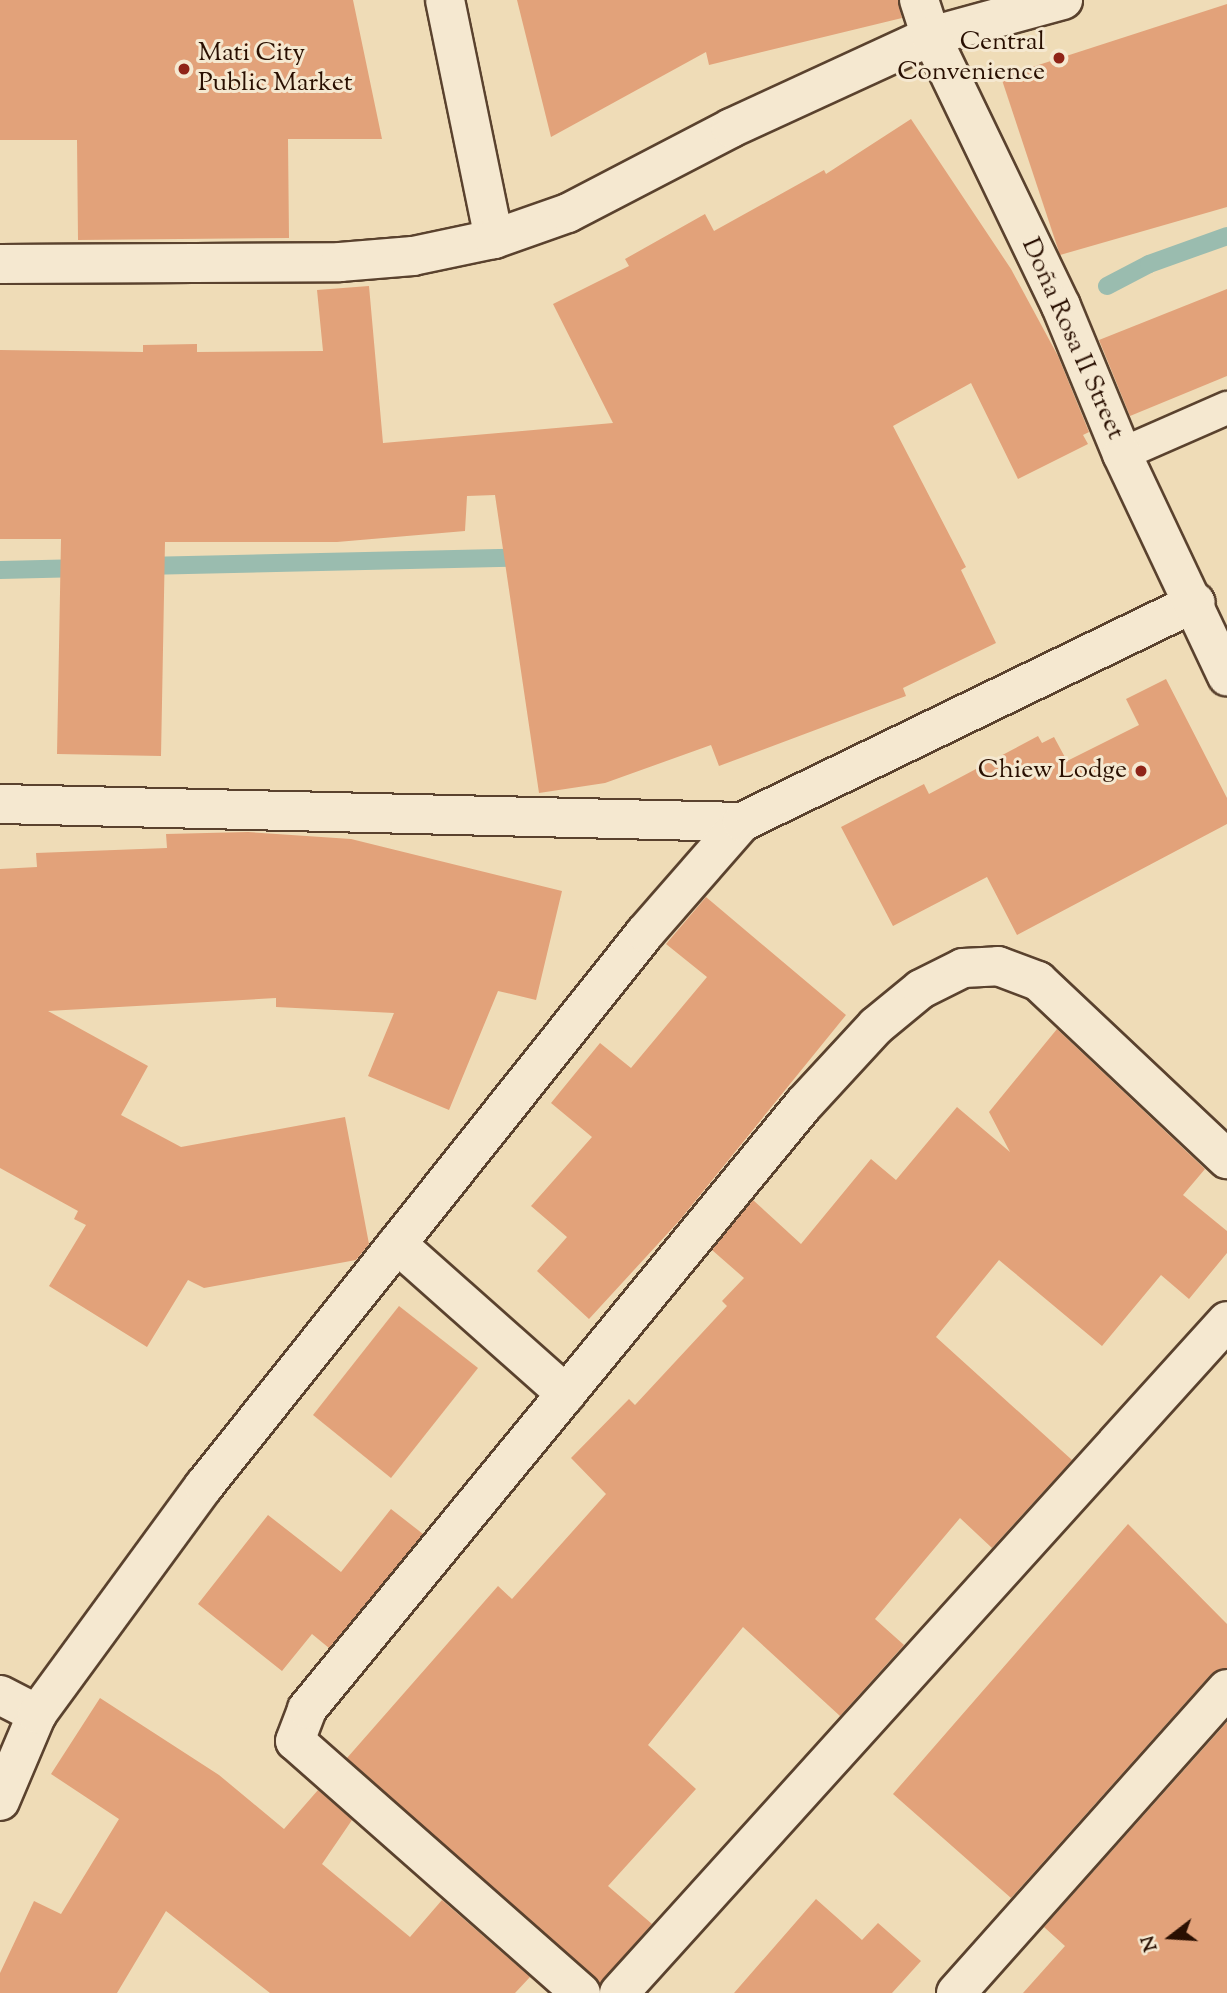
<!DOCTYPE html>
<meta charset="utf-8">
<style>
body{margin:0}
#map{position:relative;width:1227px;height:1993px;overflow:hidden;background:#efdcb7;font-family:"Sorts Mill Goudy",serif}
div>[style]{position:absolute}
.stream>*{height:18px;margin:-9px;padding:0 9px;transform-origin:9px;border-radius:9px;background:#9abcaf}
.building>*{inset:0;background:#e2a27a}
.roads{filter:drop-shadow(2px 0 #5a422e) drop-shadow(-2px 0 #5a422e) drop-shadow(0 2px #5a422e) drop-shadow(0 -2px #5a422e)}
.service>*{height:32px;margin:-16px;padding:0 16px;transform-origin:16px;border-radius:16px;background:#f5e8d0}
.minor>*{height:38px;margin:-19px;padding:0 19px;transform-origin:19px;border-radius:19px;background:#f5e8d0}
.secondary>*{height:38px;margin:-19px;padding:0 19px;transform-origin:19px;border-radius:19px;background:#f5e8d0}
.dots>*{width:19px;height:19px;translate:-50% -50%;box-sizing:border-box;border:4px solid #f5e8d0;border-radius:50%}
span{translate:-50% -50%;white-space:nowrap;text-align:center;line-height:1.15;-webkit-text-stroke:6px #f5e8d0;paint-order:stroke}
.poi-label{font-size:26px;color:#290f01}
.right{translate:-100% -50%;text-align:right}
.left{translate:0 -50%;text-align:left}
.street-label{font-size:26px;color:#290f01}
.north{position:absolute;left:1136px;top:1902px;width:70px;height:70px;-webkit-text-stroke:5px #f5e8d0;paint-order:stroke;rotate:253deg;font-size:19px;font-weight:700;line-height:28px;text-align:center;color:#290f01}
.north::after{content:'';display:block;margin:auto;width:24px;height:32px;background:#290f01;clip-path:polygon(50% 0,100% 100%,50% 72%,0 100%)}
</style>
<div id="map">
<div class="stream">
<div style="left:1107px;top:286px;width:47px;rotate:-27.6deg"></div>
<div style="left:1149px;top:264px;width:83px;rotate:-19.7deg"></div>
<div style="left:143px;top:566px;width:385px;rotate:-1.3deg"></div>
<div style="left:0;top:570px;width:84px;rotate:-1.4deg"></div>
</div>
<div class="building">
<div style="clip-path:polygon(0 0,353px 0,382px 139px,288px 139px,289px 238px,78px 240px,77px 140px,0 140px)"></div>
<div style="clip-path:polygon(517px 0,898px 0,902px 18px,709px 65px,706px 52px,551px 137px)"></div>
<div style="clip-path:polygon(1227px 4px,1227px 207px,1060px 255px,1001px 77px)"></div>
<div style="clip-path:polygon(911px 119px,1011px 269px,1058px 356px,1089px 432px,1083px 435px,1088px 444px,1018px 479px,971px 383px,893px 426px,966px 567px,961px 570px,996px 643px,903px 688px,906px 696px,719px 766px,711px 745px,605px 783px,539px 793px,495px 495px,467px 496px,465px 531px,337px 542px,165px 542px,161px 756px,57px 754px,61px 539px,0 539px,0 350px,143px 352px,143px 345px,197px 344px,197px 352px,323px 351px,317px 290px,369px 286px,383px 443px,613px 423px,553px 304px,629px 266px,625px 259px,705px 214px,714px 231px,824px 170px,826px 174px)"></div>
<div style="clip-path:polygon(1227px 289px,1227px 376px,1130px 416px,1099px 340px)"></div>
<div style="clip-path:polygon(1166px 679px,1227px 798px,1227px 824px,1017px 935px,987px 877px,893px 926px,841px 827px,924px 784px,929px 794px,1038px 736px,1042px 743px,1054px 737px,1067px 761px,1139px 725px,1126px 699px)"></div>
<div style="clip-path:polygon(248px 832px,351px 839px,562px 891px,536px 1000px,498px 991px,449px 1110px,368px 1076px,394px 1013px,276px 1007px,276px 998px,48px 1011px,148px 1066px,121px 1115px,181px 1147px,345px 1117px,369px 1244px,356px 1260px,204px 1288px,188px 1280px,147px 1347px,49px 1286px,86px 1225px,74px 1219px,78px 1211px,0 1168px,0 869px,37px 867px,36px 853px,167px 848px,166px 834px)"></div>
<div style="clip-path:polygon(706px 897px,846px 1015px,679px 1221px,589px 1319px,537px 1271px,567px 1237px,531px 1206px,592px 1137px,551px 1103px,600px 1043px,631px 1068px,707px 977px,666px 944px)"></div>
<div style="clip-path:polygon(1057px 1029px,1205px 1169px,1183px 1195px,1227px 1231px,1227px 1253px,1189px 1299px,1161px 1275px,1102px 1346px,999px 1260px,936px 1337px,1072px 1460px,992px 1548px,960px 1518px,875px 1619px,904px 1645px,840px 1716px,743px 1627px,648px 1745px,696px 1789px,608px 1886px,652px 1924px,600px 1983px,347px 1758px,498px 1586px,512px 1599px,606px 1494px,571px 1458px,629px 1399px,635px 1405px,727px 1306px,722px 1301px,744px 1278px,712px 1250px,753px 1200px,801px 1244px,871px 1159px,896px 1180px,957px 1107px,1010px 1152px,989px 1112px)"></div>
<div style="clip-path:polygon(399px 1306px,478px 1368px,391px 1478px,313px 1415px)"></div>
<div style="clip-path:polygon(391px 1509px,423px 1534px,329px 1648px,312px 1634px,282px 1671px,198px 1604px,268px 1515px,341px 1572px)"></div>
<div style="clip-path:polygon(1128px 1524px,1227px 1624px,1227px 1668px,1211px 1674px,1011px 1898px,893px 1794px)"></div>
<div style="clip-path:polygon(100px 1698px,219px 1775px,284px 1829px,318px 1790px,352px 1820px,322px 1864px,410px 1937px,442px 1900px,530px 1977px,515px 1993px,270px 1993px,166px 1911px,117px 1993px,0 1993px,0 1973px,34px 1901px,61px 1914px,119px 1819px,51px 1774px)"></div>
<div style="clip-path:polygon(1227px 1722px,1227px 1993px,1023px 1993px,1065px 1946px,1044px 1927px)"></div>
<div style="clip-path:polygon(816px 1899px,862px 1940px,878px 1923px,921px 1961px,892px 1993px,734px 1993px)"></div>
</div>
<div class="roads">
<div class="service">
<div style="left:1122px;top:454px;width:115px;rotate:-23.7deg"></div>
</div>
<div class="minor">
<div style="left:445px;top:0;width:244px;rotate:78.4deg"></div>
<div style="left:0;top:264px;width:340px;rotate:-0.3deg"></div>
<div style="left:340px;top:262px;width:73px;rotate:-4.7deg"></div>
<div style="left:413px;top:256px;width:83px;rotate:-11.9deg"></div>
<div style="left:494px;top:239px;width:78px;rotate:-19.4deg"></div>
<div style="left:568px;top:213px;width:184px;rotate:-27.5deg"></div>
<div style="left:731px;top:128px;width:220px;rotate:-24.7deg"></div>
<div style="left:931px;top:36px;width:137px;rotate:-15.3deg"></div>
<div style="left:0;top:804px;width:742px;rotate:1.39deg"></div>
<div style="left:397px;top:1244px;width:226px;rotate:41.6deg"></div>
<div style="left:0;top:1695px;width:42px;rotate:27.2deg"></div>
<div style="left:0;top:1801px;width:95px;rotate:-67deg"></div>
<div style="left:37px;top:1714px;width:283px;rotate:-53.8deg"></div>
<div style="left:204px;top:1486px;width:707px;rotate:-51.43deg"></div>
<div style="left:645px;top:933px;width:147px;rotate:-48.9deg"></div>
<div style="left:742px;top:822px;width:504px;rotate:-25.85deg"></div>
<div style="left:581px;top:1993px;width:381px;rotate:-138.6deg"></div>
<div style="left:295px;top:1741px;width:34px;rotate:-69deg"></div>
<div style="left:307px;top:1709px;width:783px;rotate:-50.6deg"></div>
<div style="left:804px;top:1104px;width:106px;rotate:-47.3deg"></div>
<div style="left:876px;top:1026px;width:58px;rotate:-39.4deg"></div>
<div style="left:921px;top:989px;width:47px;rotate:-26.6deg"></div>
<div style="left:963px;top:968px;width:35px;rotate:-3deg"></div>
<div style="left:998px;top:966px;width:43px;rotate:20.6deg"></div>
<div style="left:1038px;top:981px;width:260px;rotate:43.3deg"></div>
<div style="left:619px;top:1993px;width:906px;rotate:-47.86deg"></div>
<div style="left:956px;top:1993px;width:407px;rotate:-48.3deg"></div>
</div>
<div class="secondary">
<div style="left:919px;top:0;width:38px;rotate:72deg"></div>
<div style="left:931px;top:36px;width:300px;rotate:64.3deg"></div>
<div style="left:1061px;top:306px;width:160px;rotate:67.6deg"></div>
<div style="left:1122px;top:454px;width:246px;rotate:64.7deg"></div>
</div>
</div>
<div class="dots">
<div style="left:1059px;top:58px;background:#8f2418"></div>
<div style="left:184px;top:69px;background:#8f2418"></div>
<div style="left:1141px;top:771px;background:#8f2418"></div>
</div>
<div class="poi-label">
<span class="right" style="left:1045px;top:58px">Central<br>Convenience</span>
<span class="left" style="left:198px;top:69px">Mati City<br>Public Market</span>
<span class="right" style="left:1127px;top:771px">Chiew Lodge</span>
</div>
<div class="street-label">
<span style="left:1072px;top:339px;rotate:66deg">Doña Rosa II Street</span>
</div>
<div class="north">N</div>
</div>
